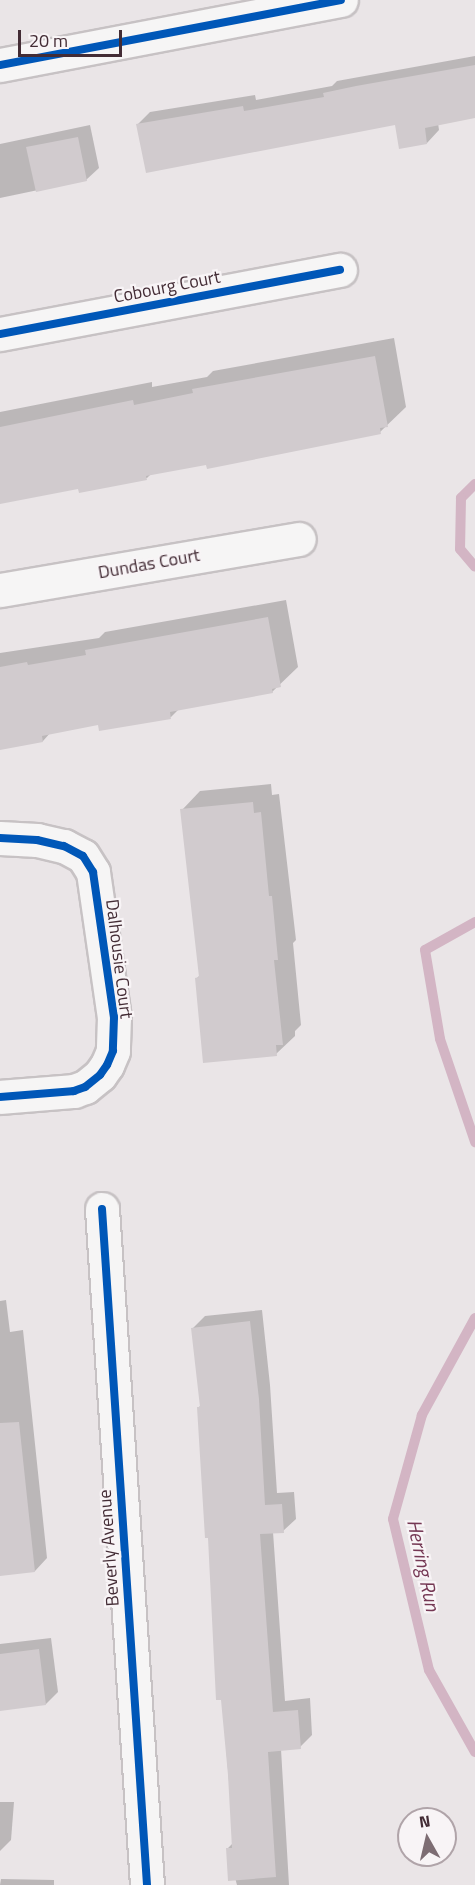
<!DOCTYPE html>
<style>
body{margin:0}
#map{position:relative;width:475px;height:1885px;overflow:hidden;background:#eae5e7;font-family:"Titillium Web",sans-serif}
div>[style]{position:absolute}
.shadow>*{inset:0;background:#0003}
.stream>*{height:10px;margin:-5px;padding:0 5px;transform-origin:5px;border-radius:5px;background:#d3b5c4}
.building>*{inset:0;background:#d1cbce}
.roads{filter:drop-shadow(2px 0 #c7c2c4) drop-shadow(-2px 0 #c7c2c4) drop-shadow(0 2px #c7c2c4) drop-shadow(0 -2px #c7c2c4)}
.street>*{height:33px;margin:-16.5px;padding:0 16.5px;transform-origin:16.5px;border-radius:16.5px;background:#f6f5f5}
.cycleway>*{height:8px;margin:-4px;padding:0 4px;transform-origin:4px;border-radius:4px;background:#0057b8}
span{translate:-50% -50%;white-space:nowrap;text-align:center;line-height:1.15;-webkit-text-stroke:4.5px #f8f4f6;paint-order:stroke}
.street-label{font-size:18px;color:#432c35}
.water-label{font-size:20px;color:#753854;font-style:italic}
.north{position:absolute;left:397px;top:1807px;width:60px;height:60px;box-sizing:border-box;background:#f8f4f6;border:2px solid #b0a4a9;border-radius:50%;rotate:352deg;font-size:16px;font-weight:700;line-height:24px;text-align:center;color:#432c35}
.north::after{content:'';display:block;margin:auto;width:21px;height:27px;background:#7d6d73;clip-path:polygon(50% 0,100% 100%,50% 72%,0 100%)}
.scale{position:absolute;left:18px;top:30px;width:104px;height:27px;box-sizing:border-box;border:3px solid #432c35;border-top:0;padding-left:8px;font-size:18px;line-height:21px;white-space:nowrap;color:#432c35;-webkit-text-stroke:4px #f8f4f6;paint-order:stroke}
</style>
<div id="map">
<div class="shadow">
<div style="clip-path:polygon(475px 56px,475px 107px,438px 123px,439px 130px,427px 143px,396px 123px,138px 124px,150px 112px,255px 95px,256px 100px,332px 86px,337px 81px)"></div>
<div style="clip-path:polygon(90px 125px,99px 168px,86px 180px,0 198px,0 144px)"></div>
<div style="clip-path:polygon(394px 338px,406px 407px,380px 432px,151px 474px,147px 478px,79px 487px,0 502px,0 412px,152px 382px,152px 387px,207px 377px,213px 371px)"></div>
<div style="clip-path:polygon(286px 600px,298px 667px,272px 692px,179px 709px,171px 717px,99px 724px,51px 732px,43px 741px,0 748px,0 653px,99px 638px,105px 632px)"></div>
<div style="clip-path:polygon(271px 784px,272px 795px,279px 794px,296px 940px,293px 943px,301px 1025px,295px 1031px,295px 1036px,276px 1054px,197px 978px,200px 975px,182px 810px,200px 791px)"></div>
<div style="clip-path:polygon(6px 1300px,10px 1332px,23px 1330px,47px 1558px,35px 1571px,0 1575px,0 1301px)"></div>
<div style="clip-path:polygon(262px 1310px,270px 1385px,277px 1493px,294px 1492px,296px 1519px,283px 1531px,273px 1532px,285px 1701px,310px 1698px,312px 1735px,300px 1747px,281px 1749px,289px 1885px,237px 1885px,227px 1849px,234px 1842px,198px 1408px,201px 1405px,192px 1329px,205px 1316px)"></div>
<div style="clip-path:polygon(51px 1638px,58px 1692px,46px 1704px,0 1710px,0 1644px)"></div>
<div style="clip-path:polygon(0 1802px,14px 1802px,11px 1840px,0 1851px)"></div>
<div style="clip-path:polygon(1px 1879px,54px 1880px,54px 1885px,0 1885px)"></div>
</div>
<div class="stream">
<div style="left:475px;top:484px;width:20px;rotate:135deg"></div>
<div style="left:461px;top:498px;width:51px;rotate:91.1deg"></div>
<div style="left:460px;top:549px;width:23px;rotate:50deg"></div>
<div style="left:475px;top:922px;width:57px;rotate:150.8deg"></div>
<div style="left:425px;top:950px;width:90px;rotate:80.4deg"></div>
<div style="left:440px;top:1039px;width:109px;rotate:71.2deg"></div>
<div style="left:475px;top:1318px;width:111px;rotate:118.7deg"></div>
<div style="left:422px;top:1415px;width:108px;rotate:105.6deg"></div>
<div style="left:393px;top:1519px;width:155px;rotate:76.6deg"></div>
<div style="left:429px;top:1670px;width:94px;rotate:60.7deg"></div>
</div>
<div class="building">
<div style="clip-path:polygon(475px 65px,475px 118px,425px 128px,427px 144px,399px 149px,395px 125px,146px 173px,136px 124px,243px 106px,244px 111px,324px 97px,323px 93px,356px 86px)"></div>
<div style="clip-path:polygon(78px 137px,87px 181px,36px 192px,26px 147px)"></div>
<div style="clip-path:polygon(375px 356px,388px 427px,380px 428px,381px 434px,207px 469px,206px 465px,146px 476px,147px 480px,79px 493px,78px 489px,0 504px,0 427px,133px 400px,134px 405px,193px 393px,192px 389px)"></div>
<div style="clip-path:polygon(268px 617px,281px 687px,272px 689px,273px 693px,170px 712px,171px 719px,99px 731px,98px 725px,42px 736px,43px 742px,0 750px,0 667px,27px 662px,28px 665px,86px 655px,85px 650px)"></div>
<div style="clip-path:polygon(253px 802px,254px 813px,261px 812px,269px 896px,272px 896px,278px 960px,274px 960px,283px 1045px,276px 1045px,277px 1056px,203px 1063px,195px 978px,199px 977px,180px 809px)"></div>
<div style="clip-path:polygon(250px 1321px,259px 1399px,265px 1505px,282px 1504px,284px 1533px,260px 1534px,273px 1712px,298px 1710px,301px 1749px,268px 1752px,276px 1877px,228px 1881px,226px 1848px,232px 1848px,228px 1775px,221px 1700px,216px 1700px,208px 1538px,205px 1538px,197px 1407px,200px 1407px,191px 1328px)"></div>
<div style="clip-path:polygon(19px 1422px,35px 1572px,0 1576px,0 1423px)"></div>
<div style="clip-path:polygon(39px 1649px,46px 1705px,0 1711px,0 1654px)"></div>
</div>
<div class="roads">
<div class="street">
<div style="left:0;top:65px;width:347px;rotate:-10.8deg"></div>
<div style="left:0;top:334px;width:346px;rotate:-10.7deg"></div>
<div style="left:0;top:590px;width:303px;rotate:-9.7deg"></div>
<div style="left:0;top:838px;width:37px;rotate:3deg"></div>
<div style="left:37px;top:840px;width:28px;rotate:13deg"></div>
<div style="left:64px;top:846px;width:21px;rotate:28deg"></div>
<div style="left:83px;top:856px;width:19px;rotate:58deg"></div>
<div style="left:93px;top:872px;width:147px;rotate:81.8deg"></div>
<div style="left:114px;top:1017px;width:34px;rotate:92deg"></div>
<div style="left:113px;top:1051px;width:15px;rotate:113deg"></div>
<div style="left:107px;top:1065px;width:12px;rotate:125deg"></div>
<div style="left:100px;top:1075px;width:19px;rotate:141deg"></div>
<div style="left:85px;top:1087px;width:12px;rotate:160deg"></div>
<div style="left:74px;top:1091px;width:74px;rotate:175.4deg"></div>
<div style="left:102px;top:1209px;width:677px;rotate:86.19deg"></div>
</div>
</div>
<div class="cycleway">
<div style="left:0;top:65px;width:347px;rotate:-10.8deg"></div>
<div style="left:0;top:334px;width:346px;rotate:-10.7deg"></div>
<div style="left:0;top:838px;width:37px;rotate:3deg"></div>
<div style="left:37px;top:840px;width:28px;rotate:13deg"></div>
<div style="left:64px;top:846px;width:21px;rotate:28deg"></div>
<div style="left:83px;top:856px;width:19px;rotate:58deg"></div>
<div style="left:93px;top:872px;width:147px;rotate:81.8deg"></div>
<div style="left:114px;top:1017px;width:34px;rotate:92deg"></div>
<div style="left:113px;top:1051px;width:15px;rotate:113deg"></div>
<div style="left:107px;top:1065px;width:12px;rotate:125deg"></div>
<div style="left:100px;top:1075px;width:19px;rotate:141deg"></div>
<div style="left:85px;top:1087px;width:12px;rotate:160deg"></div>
<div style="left:74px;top:1091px;width:74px;rotate:175.4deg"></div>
<div style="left:102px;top:1209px;width:677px;rotate:86.19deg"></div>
</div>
<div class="street-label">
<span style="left:167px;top:287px;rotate:-11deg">Cobourg Court</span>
<span style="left:149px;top:564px;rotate:-10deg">Dundas Court</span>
<span style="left:119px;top:959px;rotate:83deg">Dalhousie Court</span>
<span style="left:109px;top:1548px;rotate:-94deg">Beverly Avenue</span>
</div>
<div class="water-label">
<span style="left:424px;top:1565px;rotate:78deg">Herring Run</span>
</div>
<div class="north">N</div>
<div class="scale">20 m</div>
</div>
